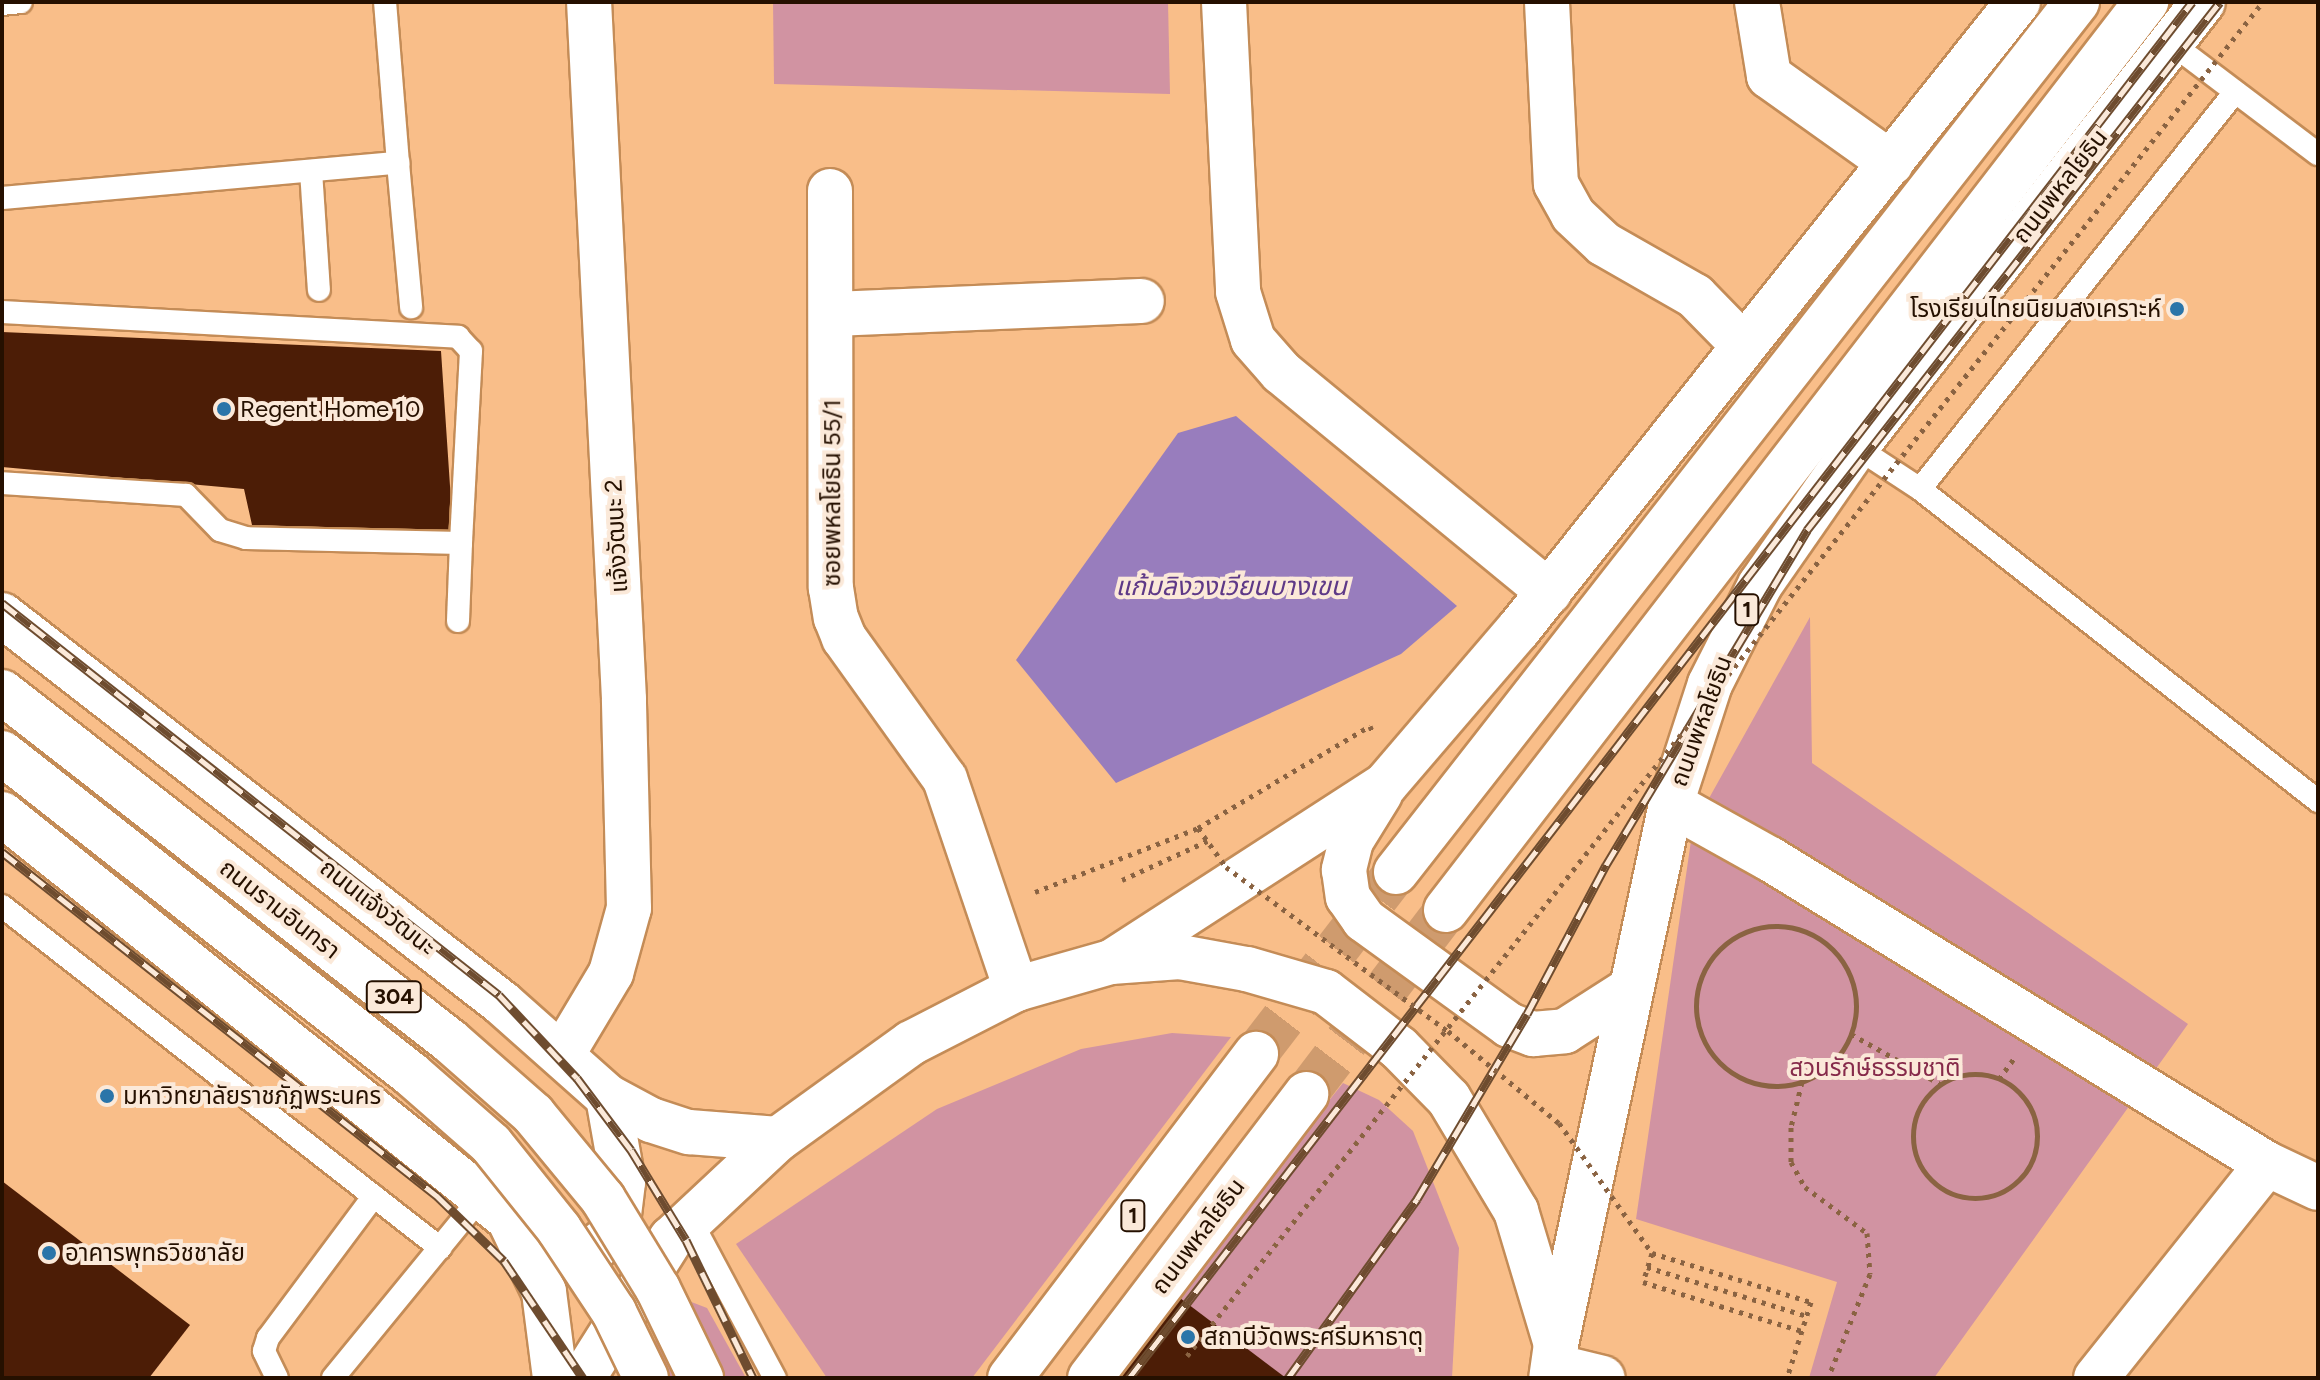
<!DOCTYPE html>
<meta charset="utf-8">
<style>
body{margin:0}
#map{position:relative;width:2320px;height:1380px;overflow:hidden;background:#f9be89;font-family:Figtree,"Noto Sans Thai",sans-serif}
div>[style]{position:absolute}
.green>*{inset:0;background:#d193a2}
.water>*{inset:0;background:#987dbd}
.building>*{inset:0;background:#4c1d06}
.primary-tunnel>*{height:44px;margin-top:-22px;transform-origin:0;background:repeating-linear-gradient(90deg,#cf9b6e 0 44px,transparent 0 66px)}
.path>*{height:5px;margin-top:-2.5px;transform-origin:0;background:repeating-linear-gradient(90deg,#8a6342 0 4px,transparent 0 10px)}
.path>.ring{margin:-2.5px;padding:0;box-sizing:content-box;background:none;border:5px solid #8a6342;border-radius:50%}
.roads{filter:drop-shadow(2px 0 #c48c57) drop-shadow(-2px 0 #c48c57) drop-shadow(0 2px #c48c57) drop-shadow(0 -2px #c48c57)}
.lane>*{height:22px;margin:-11px;padding:0 11px;transform-origin:11px;border-radius:11px;background:#fff}
.street>*{height:44px;margin:-22px;padding:0 22px;transform-origin:22px;border-radius:22px;background:#fff}
.primary>*{height:44px;margin:-22px;padding:0 22px;transform-origin:22px;border-radius:22px;background:#fff}
.rail>*{height:9px;margin-top:-4.5px;transform-origin:0;background:repeating-linear-gradient(90deg,#fbe9d9 0 18px,#6e4c2f 0 36px);box-sizing:border-box;border-block:2px solid #6e4c2f}
.path-bridge>*{height:5px;margin-top:-2.5px;transform-origin:0;background:repeating-linear-gradient(90deg,#8a6342 0 4px,transparent 0 10px)}
.bridges{filter:drop-shadow(2px 0 #c48c57) drop-shadow(-2px 0 #c48c57) drop-shadow(0 2px #c48c57) drop-shadow(0 -2px #c48c57)}
.primary-bridge>*{height:44px;margin:-22px;padding:0 22px;transform-origin:22px;border-radius:22px;background:#fff}
.dots>*{width:22px;height:22px;translate:-50% -50%;box-sizing:border-box;border:4px solid #fbe9d9;border-radius:50%}
span{translate:-50% -50%;white-space:nowrap;text-align:center;line-height:1.15;-webkit-text-stroke:8px #fbe9d9;paint-order:stroke}
.shield-label span{padding:2px 6px;background:#fbe9d9;border:2px solid;border-radius:6px;-webkit-text-stroke-width:0}
.shield-label{font-size:22px;color:#251000;font-weight:700}
.street-label{font-size:24px;color:#251000}
.poi-label{font-size:24px;color:#251000}
.right{translate:-100% -50%;text-align:right}
.left{translate:0 -50%;text-align:left}
.park-label{font-size:24px;color:#862a4a}
.water-label{font-size:26px;color:#5e3987;font-style:italic}
.frame{position:absolute;inset:0;border:4px solid #251000;pointer-events:none}
</style>
<div id="map">
<div class="green">
<div style="clip-path:polygon(773px 2px,1168px 2px,1170px 94px,774px 84px)"></div>
<div style="clip-path:polygon(1810px 617px,1812px 763px,2188px 1024px,1934px 1378px,1809px 1378px,1837px 1282px,1636px 1219px,1693px 827px)"></div>
<div style="clip-path:polygon(1172px 1033px,1231px 1037px,972px 1378px,827px 1378px,736px 1244px,937px 1109px,1081px 1049px)"></div>
<div style="clip-path:polygon(1343px 1083px,1379px 1100px,1413px 1131px,1459px 1248px,1452px 1378px,1107px 1378px)"></div>
<div style="clip-path:polygon(681px 1298px,707px 1308px,746px 1378px,633px 1378px)"></div>
</div>
<div class="water">
<div style="clip-path:polygon(1236px 416px,1457px 606px,1401px 654px,1116px 783px,1016px 660px,1178px 433px)"></div>
</div>
<div class="building">
<div style="clip-path:polygon(2px 332px,441px 351px,453px 531px,252px 525px,244px 489px,2px 467px)"></div>
<div style="clip-path:polygon(2px 1181px,190px 1325px,149px 1378px,2px 1378px)"></div>
<div style="clip-path:polygon(1176px 1295px,1286px 1378px,1113px 1378px)"></div>
</div>
<div class="primary-tunnel">
<div style="left:1256px;top:1054px;width:230px;rotate:-52.4deg"></div>
<div style="left:1306px;top:1094px;width:231px;rotate:-52.7deg"></div>
</div>
<div class="path">
<div style="left:1122px;top:880px;width:94px;rotate:-24.6deg"></div>
<div style="left:1035px;top:892px;width:175px;rotate:-21.4deg"></div>
<div style="left:1198px;top:828px;width:200px;rotate:-30.7deg"></div>
<div style="left:1370px;top:726px;width:8px;rotate:67deg"></div>
<div class="ring" style="left:1696px;top:926px;width:155px;height:155px"></div>
<div style="left:1851px;top:1034px;width:102px;rotate:29.3deg"></div>
<div class="ring" style="left:1913px;top:1074px;width:119px;height:119px"></div>
<div style="left:1999px;top:1079px;width:27px;rotate:-54deg"></div>
<div style="left:1802px;top:1082px;width:46px;rotate:103.7deg"></div>
<div style="left:1791px;top:1127px;width:35px;rotate:90deg"></div>
<div style="left:1791px;top:1162px;width:29px;rotate:61deg"></div>
<div style="left:1805px;top:1187px;width:77px;rotate:36.6deg"></div>
<div style="left:1867px;top:1233px;width:41px;rotate:85.8deg"></div>
<div style="left:1870px;top:1274px;width:112px;rotate:112deg"></div>
<div style="left:1652px;top:1253px;width:166px;rotate:17.1deg"></div>
<div style="left:1811px;top:1302px;width:80px;rotate:107.5deg"></div>
<div style="left:1647px;top:1267px;width:167px;rotate:17deg"></div>
<div style="left:1720px;top:1306px;width:86px;rotate:17deg"></div>
</div>
<div class="roads">
<div class="lane">
<div style="left:2px;top:4px;width:19px;rotate:-6deg"></div>
<div style="left:2171px;top:43px;width:184px;rotate:37.1deg"></div>
<div style="left:398px;top:163px;width:145px;rotate:84.8deg"></div>
<div style="left:311px;top:171px;width:119px;rotate:86.2deg"></div>
<div style="left:2px;top:198px;width:398px;rotate:-5.1deg"></div>
<div style="left:398px;top:163px;width:162px;rotate:-94.6deg"></div>
<div style="left:2px;top:312px;width:457px;rotate:3.1deg"></div>
<div style="left:458px;top:337px;width:19px;rotate:47deg"></div>
<div style="left:471px;top:351px;width:192px;rotate:93deg"></div>
<div style="left:461px;top:543px;width:215px;rotate:-178.7deg"></div>
<div style="left:246px;top:538px;width:27px;rotate:-163deg"></div>
<div style="left:220px;top:530px;width:49px;rotate:-134.2deg"></div>
<div style="left:186px;top:495px;width:184px;rotate:-176.3deg"></div>
<div style="left:1856px;top:447px;width:77px;rotate:33.3deg"></div>
<div style="left:1920px;top:489px;width:506px;rotate:38.09deg"></div>
<div style="left:1920px;top:489px;width:507px;rotate:-51.57deg"></div>
<div style="left:458px;top:621px;width:78px;rotate:-87.8deg"></div>
<div style="left:2px;top:906px;width:556px;rotate:37.98deg"></div>
<div style="left:691px;top:1221px;width:178px;rotate:61.9deg"></div>
<div style="left:277px;top:1378px;width:30px;rotate:-116deg"></div>
<div style="left:264px;top:1351px;width:14px;rotate:-73deg"></div>
<div style="left:268px;top:1338px;width:177px;rotate:-53.3deg"></div>
<div style="left:333px;top:1378px;width:235px;rotate:-50.7deg"></div>
</div>
<div class="street">
<div style="left:1224px;top:2px;width:290px;rotate:87.2deg"></div>
<div style="left:1238px;top:292px;width:50px;rotate:72.6deg"></div>
<div style="left:1253px;top:340px;width:43px;rotate:48.8deg"></div>
<div style="left:1281px;top:372px;width:347px;rotate:39.4deg"></div>
<div style="left:1547px;top:2px;width:182px;rotate:87.2deg"></div>
<div style="left:1556px;top:184px;width:35px;rotate:61deg"></div>
<div style="left:1573px;top:215px;width:42px;rotate:43.1deg"></div>
<div style="left:1604px;top:244px;width:105px;rotate:29.7deg"></div>
<div style="left:1695px;top:296px;width:69px;rotate:45.6deg"></div>
<div style="left:1757px;top:2px;width:75px;rotate:80.8deg"></div>
<div style="left:1769px;top:76px;width:150px;rotate:35.5deg"></div>
<div style="left:830px;top:191px;width:397px;rotate:89.9deg"></div>
<div style="left:831px;top:588px;width:30px;rotate:81deg"></div>
<div style="left:836px;top:618px;width:22px;rotate:68deg"></div>
<div style="left:844px;top:638px;width:173px;rotate:54.4deg"></div>
<div style="left:945px;top:779px;width:222px;rotate:71.3deg"></div>
<div style="left:832px;top:314px;width:310px;rotate:-2.4deg"></div>
<div style="left:1671px;top:804px;width:113px;rotate:29.1deg"></div>
<div style="left:1770px;top:859px;width:583px;rotate:31.54deg"></div>
<div style="left:2267px;top:1164px;width:56px;rotate:25.2deg"></div>
<div style="left:562px;top:1055px;width:96px;rotate:-59.1deg"></div>
<div style="left:611px;top:973px;width:67px;rotate:-74.5deg"></div>
<div style="left:629px;top:908px;width:209px;rotate:-91.4deg"></div>
<div style="left:624px;top:699px;width:698px;rotate:-92.87deg"></div>
<div style="left:1554px;top:1366px;width:50px;rotate:13.8deg"></div>
<div style="left:2096px;top:1378px;width:274px;rotate:-51.4deg"></div>
</div>
<div class="primary">
<div style="left:2px;top:615px;width:633px;rotate:37.81deg"></div>
<div style="left:502px;top:1003px;width:142px;rotate:41.6deg"></div>
<div style="left:608px;top:1097px;width:49px;rotate:28.1deg"></div>
<div style="left:651px;top:1120px;width:40px;rotate:18deg"></div>
<div style="left:689px;top:1132px;width:89px;rotate:4.5deg"></div>
<div style="left:1380px;top:794px;width:55px;rotate:121.7deg"></div>
<div style="left:1351px;top:841px;width:30px;rotate:104deg"></div>
<div style="left:1344px;top:870px;width:27px;rotate:82deg"></div>
<div style="left:1348px;top:897px;width:28px;rotate:55deg"></div>
<div style="left:1364px;top:920px;width:179px;rotate:35.9deg"></div>
<div style="left:1509px;top:1025px;width:26px;rotate:21deg"></div>
<div style="left:1533px;top:1034px;width:32px;rotate:-5deg"></div>
<div style="left:1565px;top:1031px;width:76px;rotate:-32.6deg"></div>
<div style="left:2px;top:814px;width:649px;rotate:38.62deg"></div>
<div style="left:509px;top:1219px;width:81px;rotate:64.4deg"></div>
<div style="left:544px;top:1292px;width:87px;rotate:82.7deg"></div>
<div style="left:1396px;top:872px;width:1105px;rotate:-51.95deg"></div>
<div style="left:1446px;top:910px;width:1147px;rotate:-52.37deg"></div>
<div style="left:1116px;top:959px;width:320px;rotate:-32.9deg"></div>
<div style="left:1385px;top:785px;width:204px;rotate:-49.4deg"></div>
<div style="left:1518px;top:630px;width:803px;rotate:-51.47deg"></div>
<div style="left:542px;top:1240px;width:21px;rotate:31deg"></div>
<div style="left:560px;top:1251px;width:31px"></div>
<div style="left:591px;top:1251px;width:33px;rotate:-38deg"></div>
<div style="left:617px;top:1231px;width:49px;rotate:-83deg"></div>
<div style="left:623px;top:1182px;width:86px;rotate:-100deg"></div>
<div style="left:1556px;top:1344px;width:552px;rotate:-77.98deg"></div>
<div style="left:1671px;top:804px;width:126px;rotate:-72deg"></div>
<div style="left:1710px;top:684px;width:111px;rotate:-63.2deg"></div>
<div style="left:1760px;top:585px;width:168px;rotate:-55.2deg"></div>
<div style="left:1856px;top:447px;width:564px;rotate:-52.05deg"></div>
<div style="left:583px;top:1378px;width:165px;rotate:-57.7deg"></div>
<div style="left:671px;top:1239px;width:146px;rotate:-43.1deg"></div>
<div style="left:778px;top:1139px;width:164px;rotate:-35.8deg"></div>
<div style="left:911px;top:1043px;width:118px;rotate:-27.2deg"></div>
<div style="left:1016px;top:989px;width:99px;rotate:-15.9deg"></div>
<div style="left:1111px;top:962px;width:69px;rotate:-4.1deg"></div>
<div style="left:1180px;top:957px;width:68px;rotate:10.2deg"></div>
<div style="left:1247px;top:969px;width:82px;rotate:16.2deg"></div>
<div style="left:1326px;top:992px;width:92px;rotate:37.5deg"></div>
<div style="left:1399px;top:1048px;width:71px;rotate:45.6deg"></div>
<div style="left:1449px;top:1099px;width:131px;rotate:59.1deg"></div>
<div style="left:1516px;top:1211px;width:139px;rotate:73.3deg"></div>
<div style="left:1556px;top:1344px;width:34px;rotate:98deg"></div>
<div style="left:1010px;top:1378px;width:407px;rotate:-52.8deg"></div>
<div style="left:1090px;top:1378px;width:357px;rotate:-52.7deg"></div>
</div>
</div>
<div class="rail">
<div style="left:2px;top:603px;width:633px;rotate:38.26deg"></div>
<div style="left:499px;top:995px;width:114px;rotate:46.8deg"></div>
<div style="left:577px;top:1078px;width:90px;rotate:53.1deg"></div>
<div style="left:631px;top:1150px;width:105px;rotate:58.6deg"></div>
<div style="left:686px;top:1240px;width:153px;rotate:64.1deg"></div>
<div style="left:2px;top:852px;width:555px;rotate:38.34deg"></div>
<div style="left:437px;top:1196px;width:93px;rotate:44.1deg"></div>
<div style="left:504px;top:1261px;width:141px;rotate:56deg"></div>
<div style="left:1129px;top:1378px;width:1739px;rotate:-52.31deg"></div>
<div style="left:1288px;top:1378px;width:221px;rotate:-54.2deg"></div>
<div style="left:1417px;top:1199px;width:215px;rotate:-59.3deg"></div>
<div style="left:1527px;top:1014px;width:169px;rotate:-62.1deg"></div>
<div style="left:1606px;top:865px;width:391px;rotate:-59deg"></div>
<div style="left:1807px;top:530px;width:670px;rotate:-51.97deg"></div>
</div>
<div class="path-bridge">
<div style="left:1198px;top:828px;width:48px;rotate:54.3deg"></div>
<div style="left:1226px;top:867px;width:276px;rotate:36.5deg"></div>
<div style="left:1448px;top:1031px;width:144px;rotate:39.7deg"></div>
<div style="left:1559px;top:1123px;width:160px;rotate:54.4deg"></div>
<div style="left:1652px;top:1253px;width:30px;rotate:107deg"></div>
<div style="left:1643px;top:1282px;width:81px;rotate:17.3deg"></div>
<div style="left:1187px;top:1356px;width:1729px;rotate:-51.53deg"></div>
</div>
<div class="bridges">
<div class="primary-bridge">
<div style="left:2px;top:692px;width:568px;rotate:37.92deg"></div>
<div style="left:450px;top:1041px;width:111px;rotate:41.3deg"></div>
<div style="left:533px;top:1114px;width:110px;rotate:50.5deg"></div>
<div style="left:603px;top:1199px;width:105px;rotate:58.6deg"></div>
<div style="left:658px;top:1289px;width:99px;rotate:64.2deg"></div>
<div style="left:2px;top:753px;width:520px;rotate:38.13deg"></div>
<div style="left:411px;top:1074px;width:106px;rotate:41.2deg"></div>
<div style="left:491px;top:1144px;width:109px;rotate:51.3deg"></div>
<div style="left:559px;top:1229px;width:100px;rotate:56.5deg"></div>
<div style="left:614px;top:1312px;width:73px;rotate:64.1deg"></div>
</div>
</div>
<div class="dots">
<div style="left:2177px;top:309px;background:#2b75a9"></div>
<div style="left:224px;top:409px;background:#2b75a9"></div>
<div style="left:107px;top:1096px;background:#2b75a9"></div>
<div style="left:49px;top:1253px;background:#2b75a9"></div>
<div style="left:1188px;top:1337px;background:#2b75a9"></div>
</div>
<div class="shield-label">
<span style="left:1747px;top:610px">1</span>
<span style="left:394px;top:997px">304</span>
<span style="left:1133px;top:1216px">1</span>
</div>
<div class="street-label">
<span style="left:2060px;top:186px;rotate:-52deg">ถนนพหลโยธิน</span>
<span style="left:832px;top:493px;rotate:-90deg">ซอยพหลโยธิน 55/1</span>
<span style="left:616px;top:536px;rotate:-93deg">แจ้งวัฒนะ 2</span>
<span style="left:1701px;top:721px;rotate:-70deg">ถนนพหลโยธิน</span>
<span style="left:378px;top:907px;rotate:38deg">ถนนแจ้งวัฒนะ</span>
<span style="left:280px;top:909px;rotate:38deg">ถนนรามอินทรา</span>
<span style="left:1198px;top:1236px;rotate:-53deg">ถนนพหลโยธิน</span>
</div>
<div class="poi-label">
<span class="right" style="left:2161px;top:309px">โรงเรียนไทยนิยมสงเคราะห์</span>
<span class="left" style="left:240px;top:409px">Regent Home 10</span>
<span class="left" style="left:123px;top:1096px">มหาวิทยาลัยราชภัฏพระนคร</span>
<span class="left" style="left:65px;top:1253px">อาคารพุทธวิชชาลัย</span>
<span class="left" style="left:1204px;top:1337px">สถานีวัดพระศรีมหาธาตุ</span>
</div>
<div class="park-label">
<span style="left:1875px;top:1068px">สวนรักษ์ธรรมชาติ</span>
</div>
<div class="water-label">
<span style="left:1231px;top:587px">แก้มลิงวงเวียนบางเขน</span>
</div>
<div class="frame"></div>
</div>
